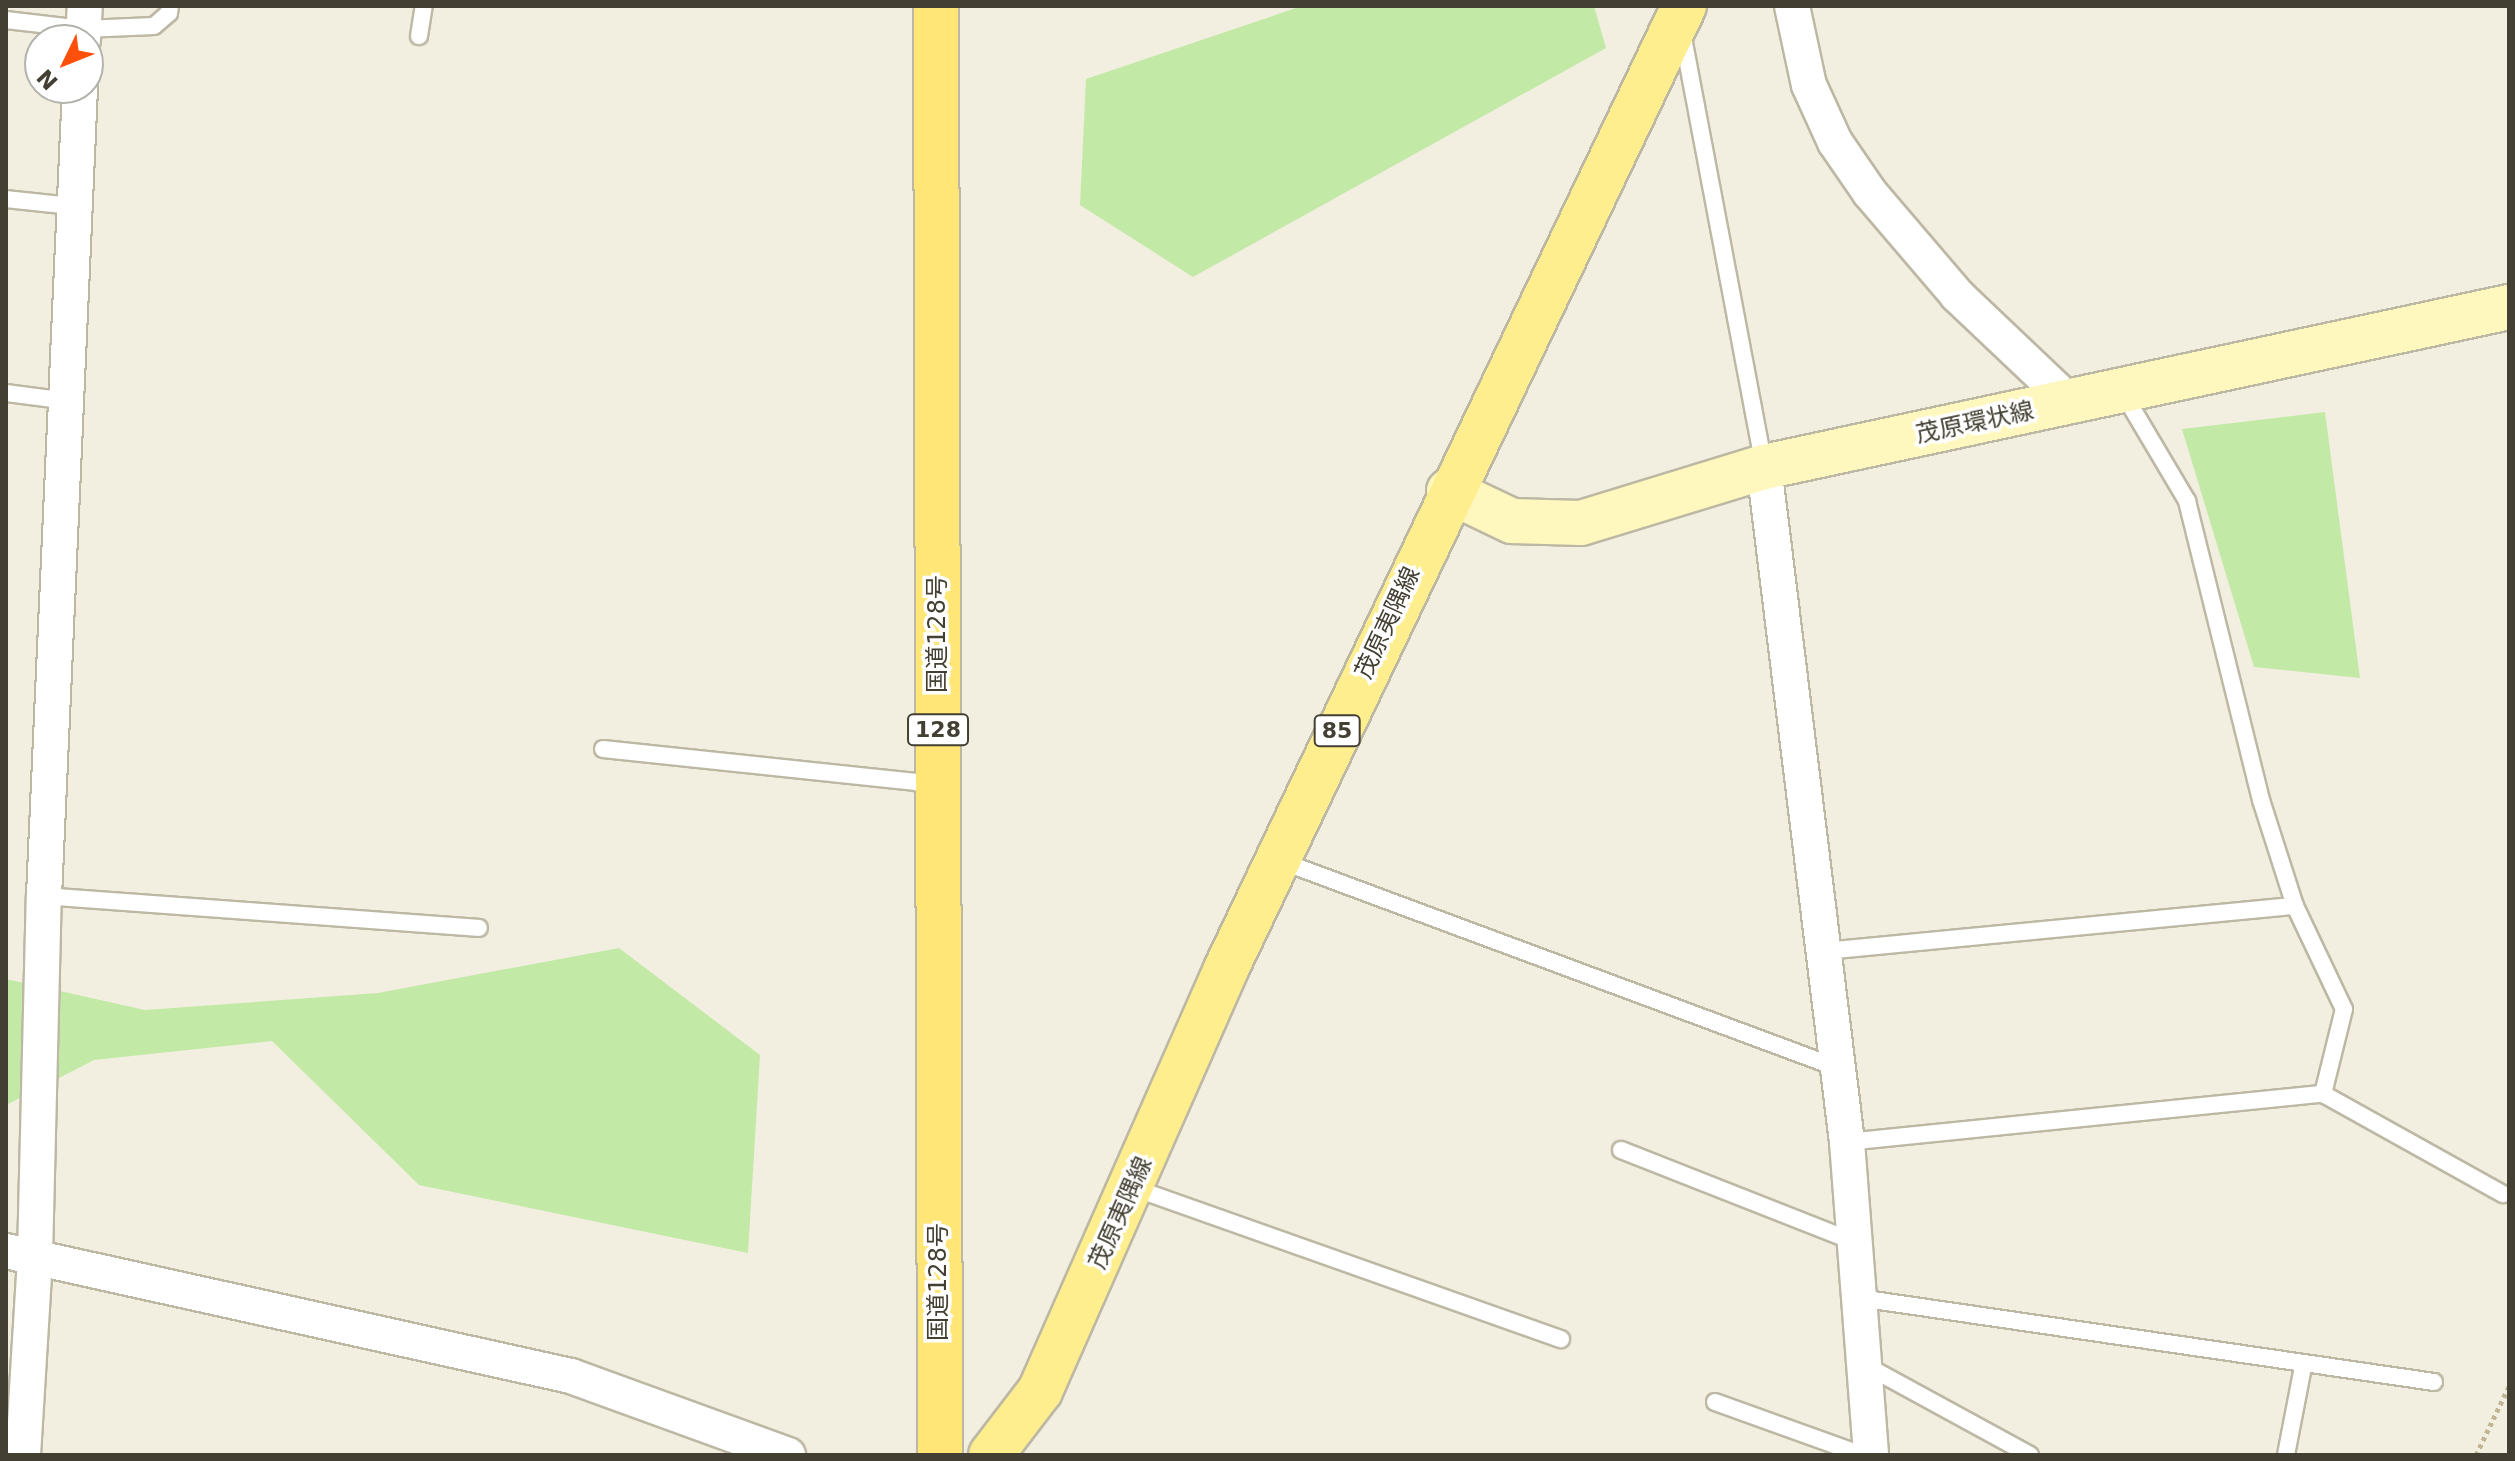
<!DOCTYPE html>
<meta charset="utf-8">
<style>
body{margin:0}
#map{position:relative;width:2515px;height:1461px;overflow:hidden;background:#f2efe1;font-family:"DejaVu Sans","Noto Sans JP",sans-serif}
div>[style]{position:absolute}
.green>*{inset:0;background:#c3e9a7}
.path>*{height:5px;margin-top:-2.5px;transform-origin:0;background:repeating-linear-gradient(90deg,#c0b694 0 4px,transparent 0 8px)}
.roads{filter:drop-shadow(2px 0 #bdb8a4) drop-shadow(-2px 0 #bdb8a4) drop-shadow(0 2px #bdb8a4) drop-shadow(0 -2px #bdb8a4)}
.service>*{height:16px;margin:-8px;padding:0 8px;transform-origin:8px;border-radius:8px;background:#fff}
.minor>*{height:34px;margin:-17px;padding:0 17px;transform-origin:17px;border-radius:17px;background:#fff}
.secondary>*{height:44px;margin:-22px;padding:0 22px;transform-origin:22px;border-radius:22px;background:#fff8be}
.primary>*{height:44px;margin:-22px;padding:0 22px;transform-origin:22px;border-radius:22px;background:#ffee8d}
.trunk>*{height:44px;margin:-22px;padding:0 22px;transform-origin:22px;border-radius:22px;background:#ffe676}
span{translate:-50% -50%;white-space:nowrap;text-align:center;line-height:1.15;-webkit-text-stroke:7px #fff;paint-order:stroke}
.shield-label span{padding:2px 6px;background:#fff;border:2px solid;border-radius:6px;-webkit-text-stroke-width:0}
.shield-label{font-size:22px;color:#433f32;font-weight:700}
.street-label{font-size:24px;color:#433f32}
.frame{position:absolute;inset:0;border:8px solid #433f32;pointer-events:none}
.north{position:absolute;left:24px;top:24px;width:80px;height:80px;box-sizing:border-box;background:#fff;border:2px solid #b4b2ad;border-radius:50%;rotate:227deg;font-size:22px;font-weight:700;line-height:32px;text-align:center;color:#433f32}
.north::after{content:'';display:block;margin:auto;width:28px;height:36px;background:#ff500b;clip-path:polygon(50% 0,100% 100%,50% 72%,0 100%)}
</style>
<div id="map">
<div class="green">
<div style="clip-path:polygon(1302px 6px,1594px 6px,1606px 48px,1193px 277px,1080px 205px,1086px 79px)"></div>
<div style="clip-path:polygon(2325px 412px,2360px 678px,2254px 667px,2182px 429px)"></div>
<div style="clip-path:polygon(619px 948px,760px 1055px,748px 1253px,419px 1185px,272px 1041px,94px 1060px,6px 1105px,6px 979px,145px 1010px,378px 993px)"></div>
</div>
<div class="path">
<div style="left:2476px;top:1455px;width:76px;rotate:-64.4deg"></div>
</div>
<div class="roads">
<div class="service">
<div style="left:6px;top:20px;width:79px;rotate:6.6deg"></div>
<div style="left:84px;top:29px;width:70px;rotate:-2.5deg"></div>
<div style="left:154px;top:26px;width:20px;rotate:-41deg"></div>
<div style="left:169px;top:13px;width:7px;rotate:-82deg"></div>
<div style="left:1682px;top:32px;width:441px;rotate:79.3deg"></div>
<div style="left:419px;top:36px;width:30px;rotate:-81deg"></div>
<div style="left:6px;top:199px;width:65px;rotate:6.1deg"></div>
<div style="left:6px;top:393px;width:63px;rotate:7.4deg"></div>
<div style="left:2123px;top:393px;width:126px;rotate:59.3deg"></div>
<div style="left:2187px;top:501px;width:308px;rotate:76.1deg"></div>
<div style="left:2261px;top:800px;width:111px;rotate:72.2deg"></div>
<div style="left:2295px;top:906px;width:114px;rotate:64.6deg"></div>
<div style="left:2344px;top:1009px;width:88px;rotate:103.9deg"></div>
<div style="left:603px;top:749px;width:315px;rotate:6deg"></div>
<div style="left:916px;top:782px;width:18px;rotate:22deg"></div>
<div style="left:1281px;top:861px;width:594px;rotate:20.39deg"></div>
<div style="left:44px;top:896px;width:436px;rotate:4.2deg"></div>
<div style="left:1825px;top:951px;width:472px;rotate:-5.5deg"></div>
<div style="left:1847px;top:1142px;width:478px;rotate:-5.8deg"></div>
<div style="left:2323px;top:1094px;width:206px;rotate:29.1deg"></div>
<div style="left:1621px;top:1150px;width:251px;rotate:21.5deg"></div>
<div style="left:1134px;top:1188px;width:453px;rotate:19.5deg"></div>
<div style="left:1859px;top:1298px;width:581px;rotate:8.31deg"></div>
<div style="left:1865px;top:1365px;width:188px;rotate:28.6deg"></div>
<div style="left:1715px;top:1402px;width:156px;rotate:19.8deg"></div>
<div style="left:2286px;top:1455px;width:90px;rotate:-79.1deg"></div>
</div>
<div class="minor">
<div style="left:1792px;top:6px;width:81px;rotate:77.9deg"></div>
<div style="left:1809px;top:85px;width:63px;rotate:65.5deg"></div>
<div style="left:1835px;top:142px;width:62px;rotate:55.5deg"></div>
<div style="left:1870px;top:193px;width:134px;rotate:49.5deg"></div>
<div style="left:1957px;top:295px;width:157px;rotate:43.5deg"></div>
<div style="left:83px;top:40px;width:34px;rotate:-87deg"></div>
<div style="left:1764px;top:467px;width:680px;rotate:82.99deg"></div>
<div style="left:1847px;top:1142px;width:314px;rotate:85.6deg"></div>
<div style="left:6px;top:1251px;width:579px;rotate:12.48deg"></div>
<div style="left:571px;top:1376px;width:231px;rotate:20deg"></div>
<div style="left:23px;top:1455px;width:199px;rotate:-86.5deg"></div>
<div style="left:35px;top:1256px;width:360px;rotate:-88.6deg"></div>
<div style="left:44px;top:896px;width:809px;rotate:-87.45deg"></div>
</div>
<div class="secondary">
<div style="left:1449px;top:491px;width:70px;rotate:25.5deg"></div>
<div style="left:1512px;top:521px;width:69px;rotate:1.7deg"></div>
<div style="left:1581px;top:523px;width:191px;rotate:-17deg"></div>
<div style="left:1764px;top:467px;width:762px;rotate:-12.12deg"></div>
</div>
<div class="primary">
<div style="left:991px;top:1455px;width:81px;rotate:-52.6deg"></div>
<div style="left:1040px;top:1391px;width:461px;rotate:-66.2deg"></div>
<div style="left:1226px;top:969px;width:1066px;rotate:-64.56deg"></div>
</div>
<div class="trunk">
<div style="left:936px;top:6px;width:1449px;rotate:89.84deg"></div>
</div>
</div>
<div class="shield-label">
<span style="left:938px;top:730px">128</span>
<span style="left:1337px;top:731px">85</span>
</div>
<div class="street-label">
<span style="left:1975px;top:423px;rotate:-12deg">茂原環状線</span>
<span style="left:1388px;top:623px;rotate:-65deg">茂原夷隅線</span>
<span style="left:938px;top:634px;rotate:-90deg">国道128号</span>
<span style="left:1121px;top:1213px;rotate:-66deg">茂原夷隅線</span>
<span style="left:939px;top:1282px;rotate:-90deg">国道128号</span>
</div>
<div class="frame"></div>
<div class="north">N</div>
</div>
